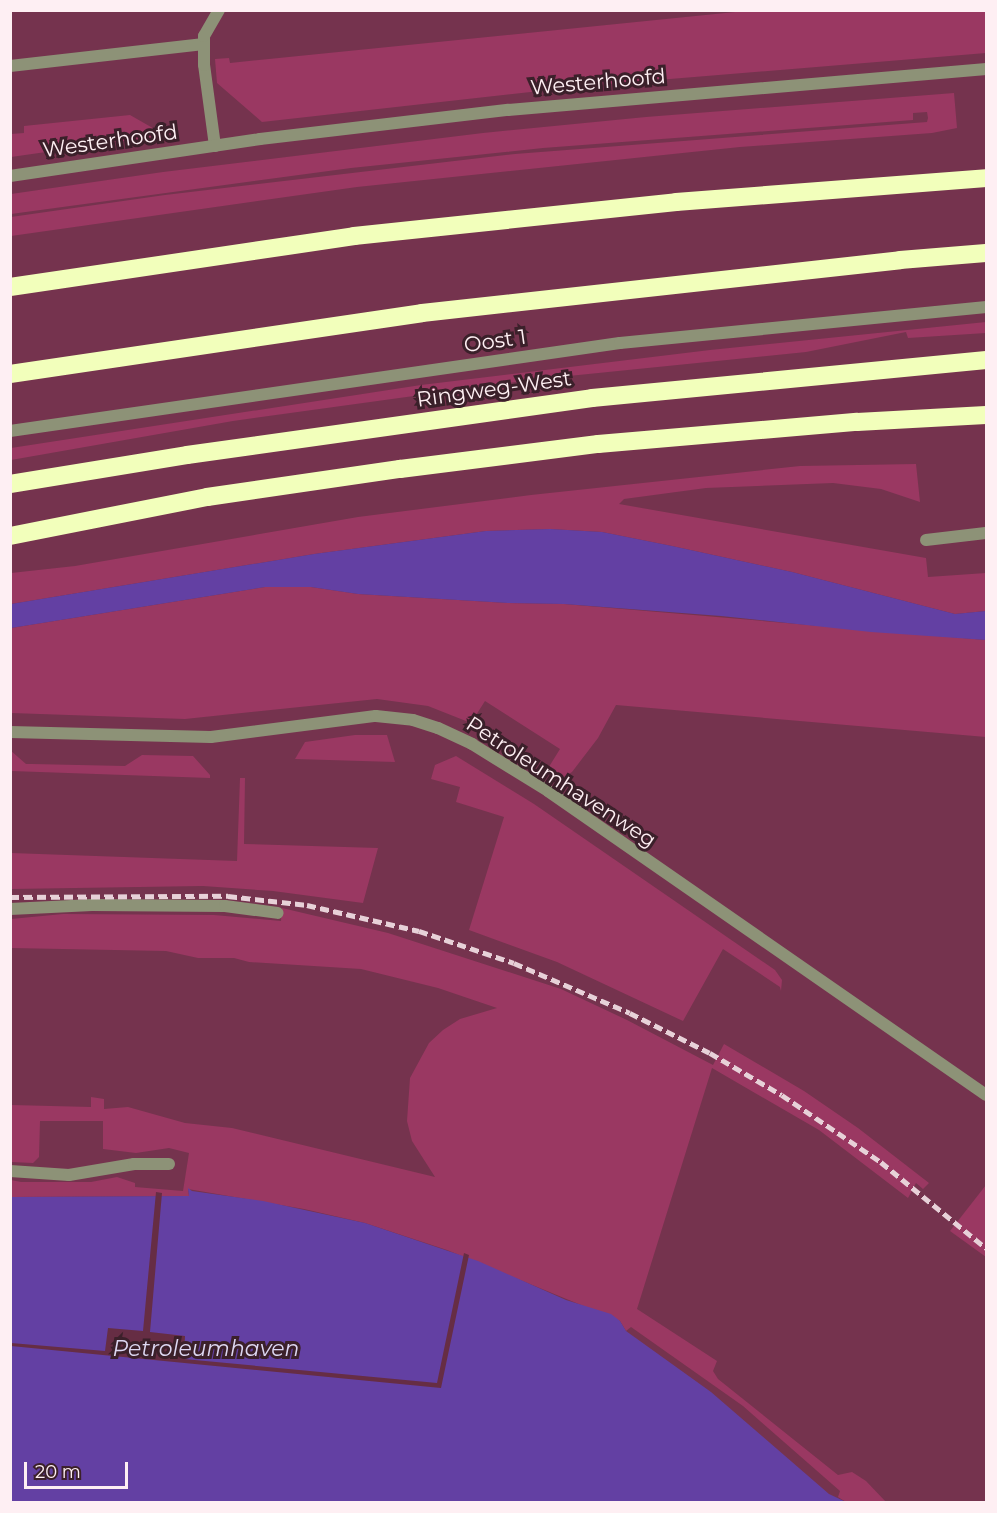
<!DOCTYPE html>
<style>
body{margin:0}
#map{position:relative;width:997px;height:1513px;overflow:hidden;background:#662d44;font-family:Montserrat,sans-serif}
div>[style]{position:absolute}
.built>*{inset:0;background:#75334e}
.green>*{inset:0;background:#9a3862}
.water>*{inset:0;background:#6340a3}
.pier>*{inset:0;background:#662d44}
.lane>*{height:12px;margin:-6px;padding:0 6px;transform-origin:6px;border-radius:6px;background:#8d9277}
.street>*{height:12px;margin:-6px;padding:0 6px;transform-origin:6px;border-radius:6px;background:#8d9277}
.highway>*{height:18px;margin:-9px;padding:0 9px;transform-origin:9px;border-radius:9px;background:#f2ffbb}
.rail>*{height:4.5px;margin-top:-2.25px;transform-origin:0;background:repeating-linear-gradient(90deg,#e7d1d8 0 9px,transparent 0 13.5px)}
span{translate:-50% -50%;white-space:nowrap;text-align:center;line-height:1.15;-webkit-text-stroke:6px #3b202a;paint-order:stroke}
.street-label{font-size:21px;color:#feeff3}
.water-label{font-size:22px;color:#ddd7f2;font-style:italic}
.frame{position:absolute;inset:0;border:12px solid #feeff3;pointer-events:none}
.scale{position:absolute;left:24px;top:1462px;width:104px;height:27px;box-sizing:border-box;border:3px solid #feeff3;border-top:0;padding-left:8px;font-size:18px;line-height:21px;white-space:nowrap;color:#feeff3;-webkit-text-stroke:4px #3b202a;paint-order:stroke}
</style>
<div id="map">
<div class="built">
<div style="clip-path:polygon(11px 11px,986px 11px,986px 1502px,11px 1502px)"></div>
</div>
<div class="green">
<div style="clip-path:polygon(745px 11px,986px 11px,986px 53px,585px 86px,262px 122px,217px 83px,215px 59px,229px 58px,230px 63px)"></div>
<div style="clip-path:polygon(954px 93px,957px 128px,932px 133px,740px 147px,357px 187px,11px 236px,11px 217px,165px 195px,515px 154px,927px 122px,928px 118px,927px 112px,913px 113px,913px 120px,543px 148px,351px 168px,11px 214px,11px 194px,163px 172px,483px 133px,646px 117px)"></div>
<div style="clip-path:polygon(130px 115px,165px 135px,11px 157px,11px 134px,24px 133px,24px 126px)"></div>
<div style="clip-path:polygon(986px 322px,986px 333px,908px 338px,906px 332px,806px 352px,529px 380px,233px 421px,11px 460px,11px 448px,421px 385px,710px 350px)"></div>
<div style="clip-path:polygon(916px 464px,920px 502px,881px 489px,833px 483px,706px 488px,624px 499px,619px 504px,926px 558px,928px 577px,986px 573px,986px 611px,955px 614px,792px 572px,672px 546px,602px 532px,550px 529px,486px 531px,314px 554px,11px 604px,11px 573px,75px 566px,358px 517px,531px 495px,800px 466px)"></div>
<div style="clip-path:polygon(265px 587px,311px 587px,358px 594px,508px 603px,564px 604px,986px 640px,986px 737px,616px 705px,598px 738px,572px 772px,562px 778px,547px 770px,560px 749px,485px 701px,471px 723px,428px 706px,377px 699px,185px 719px,11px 713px,11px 628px)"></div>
<div style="clip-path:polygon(355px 735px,387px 735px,395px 762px,295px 759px,305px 742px)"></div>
<div style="clip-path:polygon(10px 750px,26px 764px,32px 764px,125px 766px,142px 755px,193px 756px,210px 775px,210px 778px,11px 771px)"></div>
<div style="clip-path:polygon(456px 756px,534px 804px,775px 970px,782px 980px,781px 991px,780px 987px,723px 949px,683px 1021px,557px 962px,469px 930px,504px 817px,456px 802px,460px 787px,431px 779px,435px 765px)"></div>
<div style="clip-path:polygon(240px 778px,245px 778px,244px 844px,378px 848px,363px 903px,273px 891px,203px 886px,11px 889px,11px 853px,237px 861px)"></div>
<div style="clip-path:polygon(282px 908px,388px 933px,561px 989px,627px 1020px,713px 1065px,724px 1044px,804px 1091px,858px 1128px,929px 1183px,923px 1189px,916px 1183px,908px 1198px,819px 1130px,712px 1068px,637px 1309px,717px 1361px,713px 1371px,718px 1379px,838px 1475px,852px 1472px,866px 1481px,886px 1502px,846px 1502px,838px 1497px,840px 1491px,743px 1406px,631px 1327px,626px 1331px,620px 1321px,447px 1250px,365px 1223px,304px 1209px,188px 1189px,189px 1196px,11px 1197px,11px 1180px,21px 1182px,91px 1182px,117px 1177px,135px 1183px,135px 1187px,183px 1191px,189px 1153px,169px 1148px,136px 1153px,103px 1149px,103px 1121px,40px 1121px,39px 1157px,33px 1163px,11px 1162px,11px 1105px,91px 1107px,91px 1097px,104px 1099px,104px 1109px,128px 1107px,185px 1123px,232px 1128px,435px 1177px,412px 1141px,407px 1121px,410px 1078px,429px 1043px,443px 1030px,460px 1019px,497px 1008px,438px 988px,361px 969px,249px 962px,234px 958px,198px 958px,166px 951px,11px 948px,11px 919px,63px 914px,214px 915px,281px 921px)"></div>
<div style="clip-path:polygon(986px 1185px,986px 1257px,950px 1231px)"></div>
</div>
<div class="water">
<div style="clip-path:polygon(550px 529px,602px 532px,672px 546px,792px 572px,955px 614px,986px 611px,986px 640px,871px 632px,721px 616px,564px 604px,508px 603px,358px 594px,311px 587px,265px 587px,11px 628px,11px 604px,314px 554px,486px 531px)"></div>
<div style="clip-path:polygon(188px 1188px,192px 1191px,263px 1201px,365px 1223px,478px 1261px,566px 1300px,611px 1314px,620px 1321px,626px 1331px,711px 1392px,829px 1494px,846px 1502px,11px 1502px,11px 1197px,189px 1196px)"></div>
</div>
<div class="pier">
<div style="clip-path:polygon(156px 1192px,162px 1193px,150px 1332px,185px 1336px,184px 1359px,437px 1383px,464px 1253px,469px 1255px,441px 1388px,11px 1346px,11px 1343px,105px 1351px,108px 1328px,143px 1331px)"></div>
</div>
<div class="lane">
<div style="left:10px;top:66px;width:195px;rotate:-6.5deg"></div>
<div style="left:215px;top:146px;width:82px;rotate:-97.7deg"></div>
<div style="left:204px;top:65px;width:29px;rotate:-90deg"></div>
<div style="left:204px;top:36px;width:30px;rotate:-60deg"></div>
<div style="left:10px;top:431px;width:616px;rotate:-8.21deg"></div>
<div style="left:620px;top:343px;width:368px;rotate:-5.6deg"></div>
<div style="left:926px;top:540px;width:60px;rotate:-6.7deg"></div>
<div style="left:10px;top:909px;width:82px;rotate:-2.8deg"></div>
<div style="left:92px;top:905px;width:133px;rotate:0.4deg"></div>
<div style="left:225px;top:906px;width:53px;rotate:7.5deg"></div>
<div style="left:10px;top:1171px;width:59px;rotate:3.9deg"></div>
<div style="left:69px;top:1175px;width:66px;rotate:-9.6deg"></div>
<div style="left:134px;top:1164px;width:35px"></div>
</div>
<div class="street">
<div style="left:10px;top:176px;width:253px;rotate:-8.4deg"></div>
<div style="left:260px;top:139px;width:250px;rotate:-6.7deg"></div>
<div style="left:508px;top:110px;width:480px;rotate:-4.9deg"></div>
<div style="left:10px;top:732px;width:201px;rotate:1.4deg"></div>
<div style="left:211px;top:737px;width:166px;rotate:-7.3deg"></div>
<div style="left:376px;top:716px;width:37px;rotate:6deg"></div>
<div style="left:413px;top:720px;width:26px;rotate:18deg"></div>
<div style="left:438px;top:728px;width:38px;rotate:25deg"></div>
<div style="left:472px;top:744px;width:89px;rotate:31.7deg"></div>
<div style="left:548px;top:791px;width:533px;rotate:34.76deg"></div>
</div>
<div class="highway">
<div style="left:10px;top:287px;width:348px;rotate:-8.4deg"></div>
<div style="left:354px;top:236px;width:324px;rotate:-6deg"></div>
<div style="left:676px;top:202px;width:311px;rotate:-4.4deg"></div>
<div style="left:10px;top:374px;width:416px;rotate:-8.4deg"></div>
<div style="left:422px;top:313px;width:481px;rotate:-6.3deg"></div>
<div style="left:900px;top:260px;width:86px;rotate:-4.7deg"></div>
<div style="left:10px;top:484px;width:179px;rotate:-9.3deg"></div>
<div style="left:187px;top:455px;width:409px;rotate:-8deg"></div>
<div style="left:592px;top:398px;width:396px;rotate:-5.5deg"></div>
<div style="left:10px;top:536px;width:201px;rotate:-11.2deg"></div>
<div style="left:207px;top:497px;width:195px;rotate:-8.3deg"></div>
<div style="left:400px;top:469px;width:200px;rotate:-7.2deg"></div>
<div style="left:598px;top:444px;width:260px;rotate:-4.9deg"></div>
<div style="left:857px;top:422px;width:129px;rotate:-3.1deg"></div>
</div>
<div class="rail">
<div style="left:10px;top:897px;width:218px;rotate:-0.3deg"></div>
<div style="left:228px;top:896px;width:80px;rotate:6.5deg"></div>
<div style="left:307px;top:905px;width:115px;rotate:13.1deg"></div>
<div style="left:419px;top:931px;width:100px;rotate:18.6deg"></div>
<div style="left:514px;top:963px;width:126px;rotate:23.3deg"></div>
<div style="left:630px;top:1013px;width:89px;rotate:26.6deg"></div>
<div style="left:710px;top:1053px;width:83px;rotate:30.3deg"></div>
<div style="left:782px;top:1095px;width:120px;rotate:34.1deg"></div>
<div style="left:881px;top:1162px;width:136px;rotate:39.3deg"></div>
</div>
<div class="street-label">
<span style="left:598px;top:82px;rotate:-5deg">Westerhoofd</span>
<span style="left:110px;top:141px;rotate:-8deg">Westerhoofd</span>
<span style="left:495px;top:341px;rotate:-8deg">Oost 1</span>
<span style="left:494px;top:389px;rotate:-8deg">Ringweg-West</span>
<span style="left:561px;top:782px;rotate:33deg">Petroleumhavenweg</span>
</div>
<div class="water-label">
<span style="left:206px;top:1349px">Petroleumhaven</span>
</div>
<div class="frame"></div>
<div class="scale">20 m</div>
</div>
